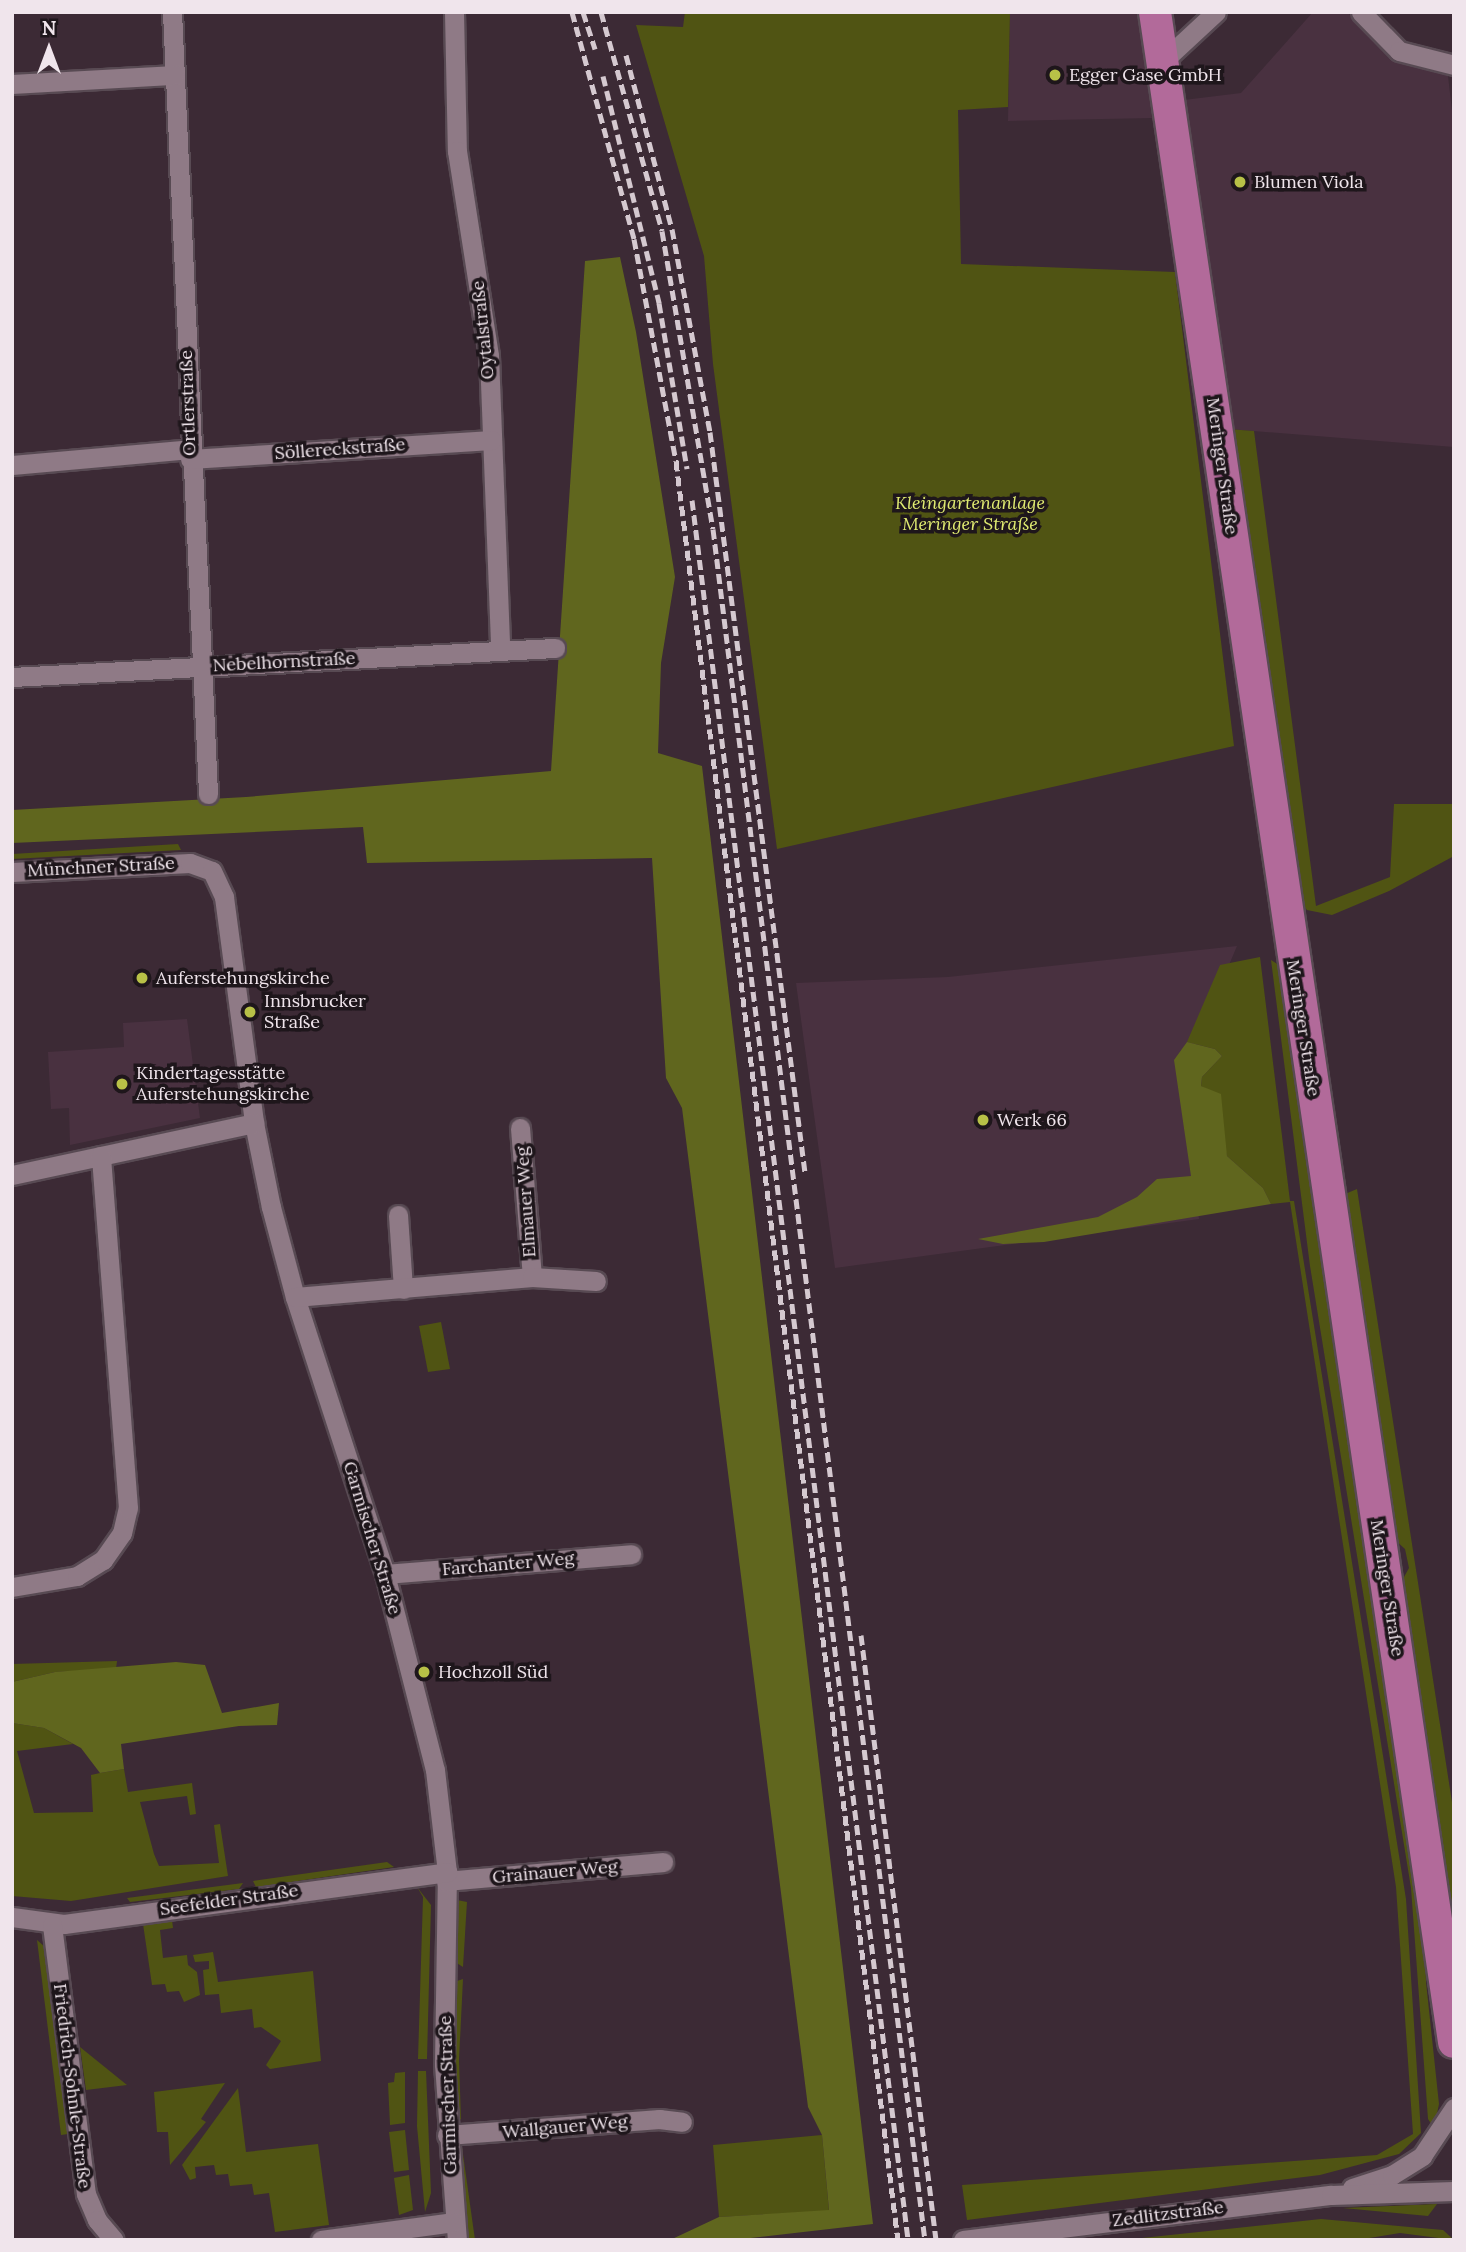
<!DOCTYPE html>
<meta charset="utf-8">
<style>
body{margin:0}
#map{position:relative;width:1466px;height:2252px;overflow:hidden;background:#3c2a35;font-family:Lora,serif}
div>[style]{position:absolute}
.built>*{inset:0;background:#493140}
.green>*{inset:0;background:#505413}
.forest>*{inset:0;background:#60661e}
.roads{filter:drop-shadow(2px 0 #584a53) drop-shadow(-2px 0 #584a53) drop-shadow(0 2px #584a53) drop-shadow(0 -2px #584a53)}
.street>*{height:19px;margin:-9.5px;padding:0 9.5px;transform-origin:9.5px;border-radius:9.5px;background:#8f7a86}
.primary>*{height:32px;margin:-16px;padding:0 16px;transform-origin:16px;border-radius:16px;background:#b26a9a}
.rail>*{height:5px;margin-top:-2.5px;transform-origin:0;background:repeating-linear-gradient(90deg,#d5c9d0 0 10px,transparent 0 15px)}
.dots>*{width:19px;height:19px;translate:-50% -50%;box-sizing:border-box;border:4px solid #1e161b;border-radius:50%}
span{translate:-50% -50%;white-space:nowrap;text-align:center;line-height:1.15;-webkit-text-stroke:7px #1e161b;paint-order:stroke}
.poi-label{font-size:18px;color:#f0e5ec}
.left{translate:0 -50%;text-align:left}
.street-label{font-size:18px;color:#f0e5ec}
.park-label{font-size:18px;color:#e0eb71;font-style:italic}
.frame{position:absolute;inset:0;border:14px solid #f0e5ec;pointer-events:none}
.north{position:absolute;left:14px;top:14px;width:70px;height:70px;-webkit-text-stroke:5px #1e161b;paint-order:stroke;rotate:0deg;font-size:19px;font-weight:700;line-height:28px;text-align:center;color:#f0e5ec}
.north::after{content:'';display:block;margin:auto;width:24px;height:32px;background:#f0e5ec;clip-path:polygon(50% 0,100% 100%,50% 72%,0 100%)}
</style>
<div id="map">
<div class="built">
<div style="clip-path:polygon(1010px 12px,1138px 12px,1152px 118px,1008px 121px)"></div>
<div style="clip-path:polygon(1313px 12px,1347px 12px,1390px 54px,1448px 76px,1454px 128px,1454px 447px,1228px 429px,1184px 100px,1241px 93px)"></div>
<div style="clip-path:polygon(1237px 946px,1184px 1071px,1199px 1219px,835px 1268px,796px 983px,948px 977px)"></div>
<div style="clip-path:polygon(187px 1019px,200px 1118px,70px 1145px,69px 1108px,51px 1109px,48px 1052px,124px 1047px,123px 1023px)"></div>
</div>
<div class="green">
<div style="clip-path:polygon(685px 12px,1010px 12px,1008px 107px,958px 110px,961px 264px,1175px 272px,1234px 746px,777px 849px,713px 364px,704px 256px,636px 25px,683px 27px)"></div>
<div style="clip-path:polygon(1228px 429px,1254px 431px,1316px 906px,1390px 877px,1394px 804px,1454px 804px,1454px 856px,1389px 891px,1332px 915px,1307px 910px,1295px 897px)"></div>
<div style="clip-path:polygon(178px 844px,181px 850px,12px 859px,12px 854px)"></div>
<div style="clip-path:polygon(1260px 957px,1290px 1201px,1294px 1201px,1406px 1899px,1421px 2133px,1399px 2154px,1320px 2175px,967px 2220px,962px 2185px,1377px 2155px,1413px 2134px,1396px 1887px,1290px 1202px,1271px 1204px,1263px 1188px,1227px 1156px,1210px 1091px,1201px 1086px,1202px 1077px,1222px 1056px,1215px 1049px,1187px 1042px,1220px 965px)"></div>
<div style="clip-path:polygon(1271px 960px,1282px 967px,1425px 1909px,1426px 1982px,1439px 2104px,1434px 2128px,1428px 2119px,1411px 1888px,1310px 1266px)"></div>
<div style="clip-path:polygon(1357px 1189px,1454px 1815px,1454px 1949px,1399px 1586px,1409px 1568px,1405px 1549px,1394px 1539px,1338px 1197px)"></div>
<div style="clip-path:polygon(441px 1322px,450px 1369px,428px 1372px,419px 1326px)"></div>
<div style="clip-path:polygon(117px 1661px,116px 1669px,55px 1672px,12px 1682px,12px 1664px)"></div>
<div style="clip-path:polygon(12px 1723px,44px 1728px,73px 1744px,17px 1751px,34px 1813px,93px 1812px,91px 1775px,100px 1773px,124px 1769px,128px 1792px,192px 1783px,196px 1814px,190px 1815px,187px 1796px,140px 1802px,154px 1854px,159px 1866px,219px 1863px,214px 1825px,220px 1824px,228px 1876px,71px 1901px,12px 1896px)"></div>
<div style="clip-path:polygon(387px 1862px,394px 1867px,256px 1887px,253px 1881px)"></div>
<div style="clip-path:polygon(243px 1883px,239px 1889px,130px 1902px,127px 1898px)"></div>
<div style="clip-path:polygon(417px 1887px,431px 1905px,427px 2059px,418px 2059px,423px 1897px)"></div>
<div style="clip-path:polygon(457px 1900px,467px 1902px,463px 1967px,455px 1962px)"></div>
<div style="clip-path:polygon(172px 1920px,173px 1928px,160px 1930px,163px 1958px,187px 1955px,188px 1965px,197px 1972px,200px 1995px,184px 2002px,179px 1991px,167px 1992px,165px 1984px,152px 1985px,143px 1924px)"></div>
<div style="clip-path:polygon(37px 1940px,45px 1947px,68px 2134px,61px 2135px)"></div>
<div style="clip-path:polygon(213px 1952px,218px 1982px,313px 1971px,321px 2061px,270px 2069px,266px 2065px,281px 2041px,261px 2027px,254px 2028px,252px 2009px,221px 2013px,219px 1994px,205px 1995px,203px 1970px,209px 1969px,209px 1961px,195px 1962px,193px 1955px)"></div>
<div style="clip-path:polygon(463px 1979px,459px 2060px,461px 2120px,452px 2110px,454px 1982px)"></div>
<div style="clip-path:polygon(80px 2047px,127px 2085px,86px 2090px)"></div>
<div style="clip-path:polygon(418px 2071px,426px 2071px,431px 2193px,425px 2212px,417px 2126px)"></div>
<div style="clip-path:polygon(405px 2072px,405px 2123px,390px 2125px,388px 2083px,394px 2082px,395px 2073px)"></div>
<div style="clip-path:polygon(225px 2083px,201px 2119px,206px 2122px,170px 2165px,168px 2132px,157px 2132px,154px 2092px)"></div>
<div style="clip-path:polygon(238px 2088px,246px 2152px,318px 2144px,329px 2225px,275px 2232px,269px 2193px,254px 2195px,252px 2184px,230px 2186px,228px 2174px,216px 2175px,214px 2165px,195px 2167px,196px 2178px,190px 2180px,182px 2165px)"></div>
<div style="clip-path:polygon(405px 2130px,409px 2170px,394px 2172px,389px 2132px)"></div>
<div style="clip-path:polygon(822px 2135px,829px 2211px,719px 2217px,713px 2145px)"></div>
<div style="clip-path:polygon(462px 2147px,475px 2240px,466px 2240px,455px 2159px)"></div>
<div style="clip-path:polygon(409px 2175px,413px 2210px,399px 2215px,394px 2178px)"></div>
<div style="clip-path:polygon(1437px 2204px,1428px 2216px,1343px 2208px)"></div>
<div style="clip-path:polygon(1321px 2219px,1443px 2230px,1454px 2240px,1400px 2233px,1357px 2240px,1123px 2240px)"></div>
</div>
<div class="forest">
<div style="clip-path:polygon(620px 257px,636px 332px,675px 577px,661px 663px,658px 753px,702px 766px,873px 2224px,733px 2240px,670px 2240px,719px 2217px,829px 2210px,822px 2135px,808px 2107px,682px 1108px,666px 1078px,652px 858px,367px 863px,363px 827px,12px 843px,12px 810px,246px 797px,551px 771px,585px 261px)"></div>
<div style="clip-path:polygon(1187px 1042px,1215px 1049px,1222px 1056px,1202px 1077px,1201px 1086px,1221px 1094px,1227px 1156px,1263px 1188px,1271px 1204px,1044px 1242px,1003px 1244px,978px 1239px,1098px 1217px,1137px 1197px,1157px 1179px,1191px 1176px,1174px 1060px)"></div>
<div style="clip-path:polygon(176px 1662px,205px 1665px,222px 1713px,279px 1703px,277px 1725px,239px 1726px,121px 1744px,124px 1769px,100px 1773px,81px 1748px,44px 1728px,12px 1723px,12px 1682px,55px 1672px)"></div>
</div>
<div class="roads">
<div class="street">
<div style="left:172px;top:12px;width:783px;rotate:87.36deg"></div>
<div style="left:454px;top:12px;width:139px;rotate:88.8deg"></div>
<div style="left:457px;top:151px;width:207px;rotate:81.1deg"></div>
<div style="left:489px;top:356px;width:293px;rotate:87.8deg"></div>
<div style="left:1361px;top:12px;width:54px;rotate:45.7deg"></div>
<div style="left:1399px;top:51px;width:57px;rotate:14.3deg"></div>
<div style="left:1163px;top:61px;width:72px;rotate:-42.8deg"></div>
<div style="left:12px;top:84px;width:163px;rotate:-3.2deg"></div>
<div style="left:190px;top:459px;width:302px;rotate:-3.6deg"></div>
<div style="left:12px;top:465px;width:179px;rotate:-5.1deg"></div>
<div style="left:12px;top:677px;width:544px;rotate:-3.06deg"></div>
<div style="left:12px;top:872px;width:178px;rotate:-2.9deg"></div>
<div style="left:190px;top:863px;width:23px;rotate:20deg"></div>
<div style="left:212px;top:871px;width:29px;rotate:65deg"></div>
<div style="left:224px;top:897px;width:228px;rotate:82.4deg"></div>
<div style="left:254px;top:1123px;width:86px;rotate:78.6deg"></div>
<div style="left:271px;top:1207px;width:93px;rotate:75.1deg"></div>
<div style="left:295px;top:1297px;width:291px;rotate:72deg"></div>
<div style="left:385px;top:1574px;width:202px;rotate:75.7deg"></div>
<div style="left:435px;top:1770px;width:103px;rotate:83.3deg"></div>
<div style="left:447px;top:1872px;width:192px;rotate:90.9deg"></div>
<div style="left:444px;top:2064px;width:176px;rotate:85.8deg"></div>
<div style="left:520px;top:1128px;width:149px;rotate:85.4deg"></div>
<div style="left:12px;top:1175px;width:248px;rotate:-12.1deg"></div>
<div style="left:398px;top:1215px;width:74px;rotate:86.1deg"></div>
<div style="left:295px;top:1297px;width:238px;rotate:-4.8deg"></div>
<div style="left:532px;top:1277px;width:64px;rotate:3.6deg"></div>
<div style="left:385px;top:1574px;width:247px;rotate:-4.6deg"></div>
<div style="left:12px;top:1587px;width:66px;rotate:-9.6deg"></div>
<div style="left:77px;top:1576px;width:31px;rotate:-32deg"></div>
<div style="left:103px;top:1560px;width:33px;rotate:-55deg"></div>
<div style="left:122px;top:1533px;width:26px;rotate:-77deg"></div>
<div style="left:128px;top:1508px;width:353px;rotate:-94.4deg"></div>
<div style="left:446px;top:1881px;width:218px;rotate:-5deg"></div>
<div style="left:12px;top:1917px;width:52px;rotate:7.7deg"></div>
<div style="left:64px;top:1924px;width:387px;rotate:-7.7deg"></div>
<div style="left:52px;top:1925px;width:271px;rotate:82.8deg"></div>
<div style="left:86px;top:2194px;width:28px;rotate:67deg"></div>
<div style="left:97px;top:2220px;width:26px;rotate:50deg"></div>
<div style="left:447px;top:2135px;width:213px;rotate:-4.3deg"></div>
<div style="left:659px;top:2119px;width:23px;rotate:7deg"></div>
<div style="left:1352px;top:2188px;width:42px;rotate:-18deg"></div>
<div style="left:1392px;top:2175px;width:36px;rotate:-32deg"></div>
<div style="left:1422px;top:2156px;width:58px;rotate:-56.3deg"></div>
<div style="left:321px;top:2240px;width:134px;rotate:-7.7deg"></div>
<div style="left:963px;top:2240px;width:371px;rotate:-7deg"></div>
<div style="left:1331px;top:2195px;width:123px;rotate:-1.9deg"></div>
</div>
<div class="primary">
<div style="left:1155px;top:12px;width:2052px;rotate:81.62deg"></div>
</div>
</div>
<div class="rail">
<div style="left:572px;top:12px;width:235px;rotate:74.7deg"></div>
<div style="left:634px;top:239px;width:226px;rotate:79.3deg"></div>
<div style="left:676px;top:461px;width:1793px;rotate:82.89deg"></div>
<div style="left:583px;top:12px;width:39px;rotate:72deg"></div>
<div style="left:601px;top:12px;width:227px;rotate:74.4deg"></div>
<div style="left:662px;top:231px;width:302px;rotate:80.3deg"></div>
<div style="left:713px;top:529px;width:1724px;rotate:82.94deg"></div>
<div style="left:626px;top:55px;width:180px;rotate:75.2deg"></div>
<div style="left:672px;top:229px;width:207px;rotate:79.4deg"></div>
<div style="left:710px;top:432px;width:747px;rotate:82.69deg"></div>
<div style="left:603px;top:76px;width:234px;rotate:76.1deg"></div>
<div style="left:659px;top:303px;width:168px;rotate:80.4deg"></div>
<div style="left:692px;top:500px;width:1753px;rotate:82.92deg"></div>
<div style="left:861px;top:1635px;width:610px;rotate:82.93deg"></div>
</div>
<div class="dots">
<div style="left:1055px;top:75px;background:#b8c147"></div>
<div style="left:1240px;top:182px;background:#b8c147"></div>
<div style="left:142px;top:978px;background:#b8c147"></div>
<div style="left:250px;top:1012px;background:#b8c147"></div>
<div style="left:122px;top:1084px;background:#b8c147"></div>
<div style="left:983px;top:1120px;background:#b8c147"></div>
<div style="left:424px;top:1672px;background:#b8c147"></div>
</div>
<div class="poi-label">
<span class="left" style="left:1069px;top:75px">Egger Gase GmbH</span>
<span class="left" style="left:1254px;top:182px">Blumen Viola</span>
<span class="left" style="left:156px;top:978px">Auferstehungskirche</span>
<span class="left" style="left:264px;top:1012px">Innsbrucker<br>Straße</span>
<span class="left" style="left:136px;top:1084px">Kindertagesstätte<br>Auferstehungskirche</span>
<span class="left" style="left:997px;top:1120px">Werk 66</span>
<span class="left" style="left:438px;top:1672px">Hochzoll Süd</span>
</div>
<div class="street-label">
<span style="left:483px;top:330px;rotate:-96deg">Oytalstraße</span>
<span style="left:188px;top:403px;rotate:-92deg">Ortlerstraße</span>
<span style="left:340px;top:449px;rotate:-4deg">Söllereckstraße</span>
<span style="left:1222px;top:466px;rotate:82deg">Meringer Straße</span>
<span style="left:284px;top:662px;rotate:-3deg">Nebelhornstraße</span>
<span style="left:101px;top:867px;rotate:-3deg">Münchner Straße</span>
<span style="left:1303px;top:1028px;rotate:81deg">Meringer Straße</span>
<span style="left:526px;top:1202px;rotate:-94deg">Elmauer Weg</span>
<span style="left:372px;top:1538px;rotate:73deg">Garmischer Straße</span>
<span style="left:508px;top:1564px;rotate:-5deg">Farchanter Weg</span>
<span style="left:1387px;top:1588px;rotate:81deg">Meringer Straße</span>
<span style="left:555px;top:1872px;rotate:-5deg">Grainauer Weg</span>
<span style="left:229px;top:1900px;rotate:-8deg">Seefelder Straße</span>
<span style="left:72px;top:2086px;rotate:83deg">Friedrich-Sohnle-Straße</span>
<span style="left:448px;top:2095px;rotate:-92deg">Garmischer Straße</span>
<span style="left:565px;top:2127px;rotate:-5deg">Wallgauer Weg</span>
<span style="left:1168px;top:2214px;rotate:-7deg">Zedlitzstraße</span>
</div>
<div class="park-label">
<span style="left:970px;top:514px">Kleingartenanlage<br>Meringer Straße</span>
</div>
<div class="frame"></div>
<div class="north">N</div>
</div>
